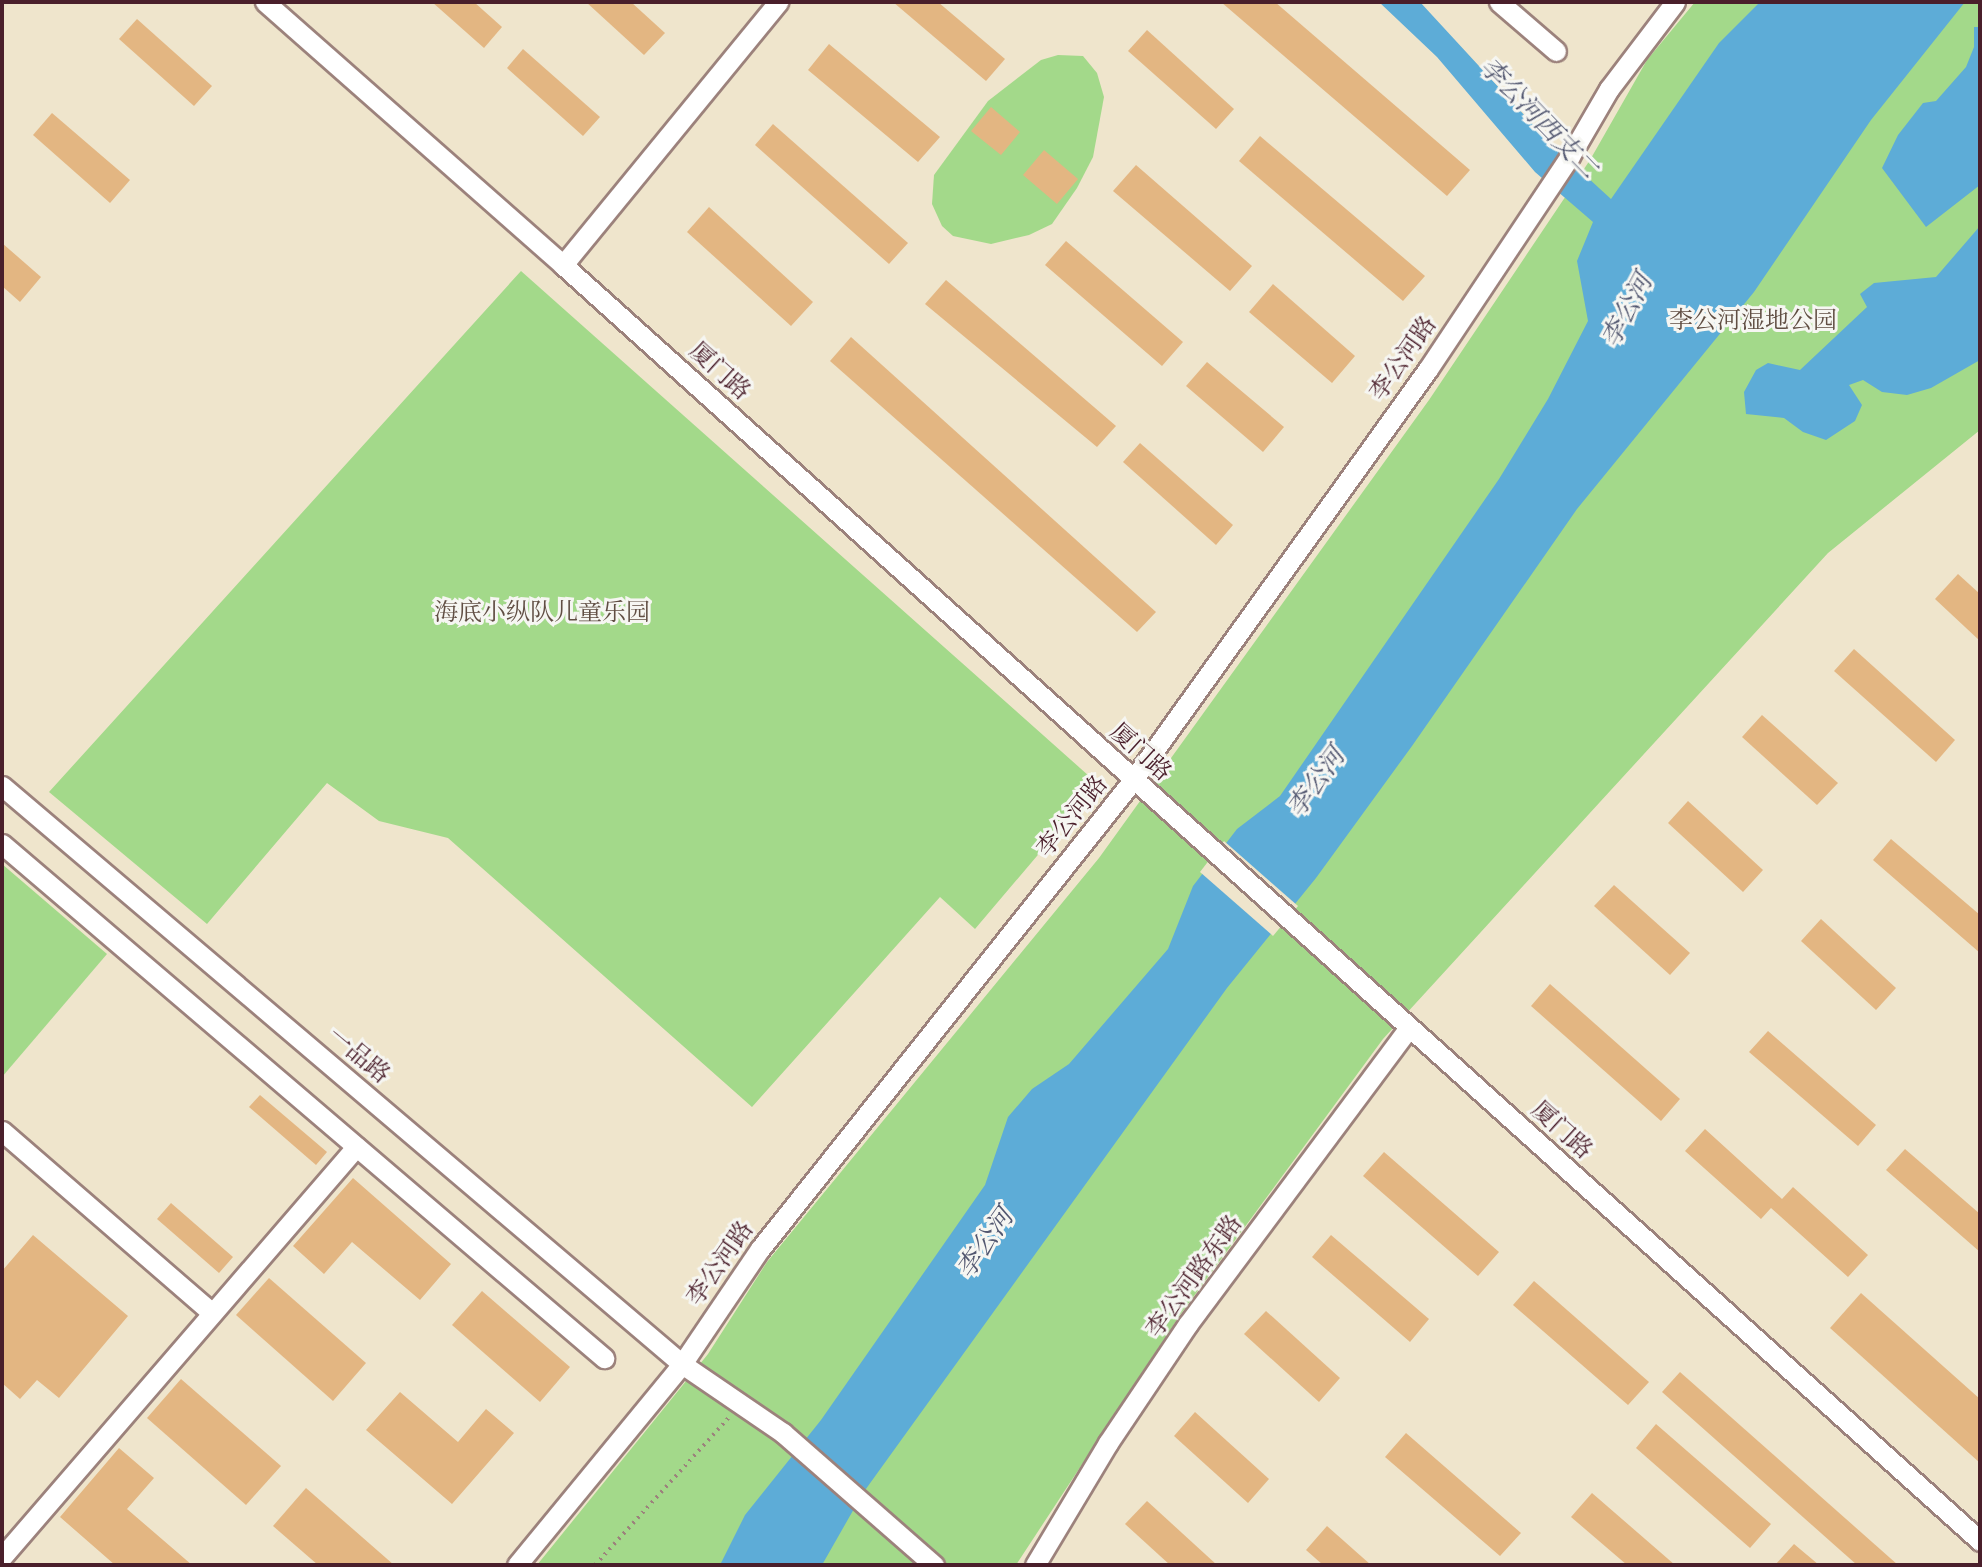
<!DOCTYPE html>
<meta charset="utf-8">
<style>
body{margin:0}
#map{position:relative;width:1982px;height:1567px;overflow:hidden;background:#efe5cc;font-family:"IM FELL English","Noto Serif SC",serif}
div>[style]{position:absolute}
.green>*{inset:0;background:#a3d98a}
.water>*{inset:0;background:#5dacd7}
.pier>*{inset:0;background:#efe5cc}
.building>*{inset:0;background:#e3b682}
.path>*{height:3.5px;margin-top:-1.75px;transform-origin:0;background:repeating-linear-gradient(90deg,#9c827c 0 2px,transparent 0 7px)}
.roads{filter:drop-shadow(2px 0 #9c827c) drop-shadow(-2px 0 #9c827c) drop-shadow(0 2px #9c827c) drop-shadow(0 -2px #9c827c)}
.minor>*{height:19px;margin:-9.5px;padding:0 9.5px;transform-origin:9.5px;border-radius:9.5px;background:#fff}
span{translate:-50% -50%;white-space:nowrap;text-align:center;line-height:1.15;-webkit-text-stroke:6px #f6f6f2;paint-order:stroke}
.park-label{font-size:24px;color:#604e43}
.street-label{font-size:24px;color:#4a1f2b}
.water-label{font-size:26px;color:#525770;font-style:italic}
.frame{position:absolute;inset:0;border:4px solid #4a1f2b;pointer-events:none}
</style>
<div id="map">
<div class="green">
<div style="clip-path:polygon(1695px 2px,1980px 2px,1980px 430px,1828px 553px,1383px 1039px,1180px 1315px,1016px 1565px,537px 1565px,708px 1354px,767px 1262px,1099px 858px,1429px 400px,1590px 160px,1647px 60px)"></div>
<div style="clip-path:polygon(1058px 55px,1083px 56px,1097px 73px,1104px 97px,1093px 157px,1077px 188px,1052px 224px,1029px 235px,991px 244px,953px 236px,942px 226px,932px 204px,934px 175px,988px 101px,1041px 60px)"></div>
<div style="clip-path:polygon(521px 271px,1098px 784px,975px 929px,940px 897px,752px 1107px,448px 838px,379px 821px,327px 783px,207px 924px,49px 792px)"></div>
<div style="clip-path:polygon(2px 864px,107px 954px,2px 1077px)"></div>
</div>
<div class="water">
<div style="clip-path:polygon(1379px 2px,1420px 2px,1551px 144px,1611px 199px,1719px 43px,1760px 2px,1965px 2px,1871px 120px,1754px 292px,1577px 509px,1412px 746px,1316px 878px,1227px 988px,863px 1493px,822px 1565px,720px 1565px,745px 1515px,821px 1420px,985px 1185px,1008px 1117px,1032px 1089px,1069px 1064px,1168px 949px,1193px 886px,1237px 829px,1280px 796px,1499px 479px,1548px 399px,1588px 321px,1577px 261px,1593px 222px,1535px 172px,1437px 57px)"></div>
<div style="clip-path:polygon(1974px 27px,1980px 27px,1980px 185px,1926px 227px,1882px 168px,1898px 135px,1923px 103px,1936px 101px,1966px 67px,1974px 47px)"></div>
<div style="clip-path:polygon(1980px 226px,1980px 360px,1931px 388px,1907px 395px,1882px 392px,1863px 380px,1849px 385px,1862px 405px,1855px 421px,1826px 440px,1803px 432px,1784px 418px,1746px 414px,1744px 392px,1756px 370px,1768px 363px,1800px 370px,1867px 307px,1860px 294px,1874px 283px,1936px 277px)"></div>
</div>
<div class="pier">
<div style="clip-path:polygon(1224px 841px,1298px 906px,1273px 936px,1200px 872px)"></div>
</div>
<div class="building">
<div style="clip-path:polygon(432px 2px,474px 2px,502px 27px,484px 48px)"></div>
<div style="clip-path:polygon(586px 2px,631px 2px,665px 33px,644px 55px)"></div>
<div style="clip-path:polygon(893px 2px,938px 2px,1005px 59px,986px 81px)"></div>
<div style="clip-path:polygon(1221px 2px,1275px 2px,1470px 170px,1447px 196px)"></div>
<div style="clip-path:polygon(137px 19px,212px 86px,194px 106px,119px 39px)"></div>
<div style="clip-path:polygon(1147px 30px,1234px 109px,1216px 129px,1128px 51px)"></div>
<div style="clip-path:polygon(829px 44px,940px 137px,918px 162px,808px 70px)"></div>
<div style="clip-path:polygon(523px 49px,600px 117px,583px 136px,507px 68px)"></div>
<div style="clip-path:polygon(991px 107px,1020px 132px,1001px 155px,971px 131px)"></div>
<div style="clip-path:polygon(52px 113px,130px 180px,110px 203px,33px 135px)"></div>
<div style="clip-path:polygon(773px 124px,908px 243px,889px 264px,755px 145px)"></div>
<div style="clip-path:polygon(1260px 136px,1425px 276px,1403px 301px,1239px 161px)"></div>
<div style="clip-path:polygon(1044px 150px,1078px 179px,1057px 204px,1023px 175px)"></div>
<div style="clip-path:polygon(1136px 165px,1252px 266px,1230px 291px,1113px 191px)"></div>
<div style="clip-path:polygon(709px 207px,813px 302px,791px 326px,687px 232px)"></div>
<div style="clip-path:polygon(1066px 241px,1183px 342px,1162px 366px,1045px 265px)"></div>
<div style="clip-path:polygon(2px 243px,41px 277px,20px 302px,2px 286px)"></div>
<div style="clip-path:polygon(946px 280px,1116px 426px,1097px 447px,925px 304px)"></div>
<div style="clip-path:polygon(1273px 284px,1355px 356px,1332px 383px,1249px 312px)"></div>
<div style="clip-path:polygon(851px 337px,1156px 612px,1137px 632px,830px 361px)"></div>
<div style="clip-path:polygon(1207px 362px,1284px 427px,1263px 452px,1186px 386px)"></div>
<div style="clip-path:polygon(1140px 443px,1233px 525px,1216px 545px,1123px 462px)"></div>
<div style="clip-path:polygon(1958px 574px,1980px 594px,1980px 641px,1935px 599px)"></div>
<div style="clip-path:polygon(1854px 649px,1955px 740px,1936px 762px,1834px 671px)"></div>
<div style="clip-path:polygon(1762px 715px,1838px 783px,1817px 805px,1742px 737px)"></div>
<div style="clip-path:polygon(1688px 801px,1763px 870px,1743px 892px,1668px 823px)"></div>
<div style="clip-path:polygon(1891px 839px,1980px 915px,1980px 953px,1873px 860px)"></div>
<div style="clip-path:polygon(1614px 885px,1690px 953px,1670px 975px,1594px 906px)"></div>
<div style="clip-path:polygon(1821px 919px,1896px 988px,1876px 1010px,1801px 941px)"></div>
<div style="clip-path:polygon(1550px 984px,1680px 1099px,1661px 1121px,1531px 1006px)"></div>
<div style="clip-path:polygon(1768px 1031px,1876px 1125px,1858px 1146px,1749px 1052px)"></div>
<div style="clip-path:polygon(260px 1095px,327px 1152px,316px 1165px,249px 1107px)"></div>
<div style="clip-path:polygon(1705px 1129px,1782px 1199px,1793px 1187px,1868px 1255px,1848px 1277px,1771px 1208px,1761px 1219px,1685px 1151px)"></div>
<div style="clip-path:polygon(1905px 1149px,1980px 1214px,1980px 1252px,1886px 1170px)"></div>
<div style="clip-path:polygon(1384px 1152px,1499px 1252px,1478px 1276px,1363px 1176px)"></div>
<div style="clip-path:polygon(353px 1178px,451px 1264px,420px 1300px,352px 1242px,324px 1274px,293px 1246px)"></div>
<div style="clip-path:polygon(171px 1203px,233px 1257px,219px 1273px,157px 1219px)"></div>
<div style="clip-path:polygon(33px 1235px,128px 1316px,59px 1398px,37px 1380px,20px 1399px,2px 1383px,2px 1271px)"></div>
<div style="clip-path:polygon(1331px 1235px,1429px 1319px,1410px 1342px,1312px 1257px)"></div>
<div style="clip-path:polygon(269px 1278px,366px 1363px,333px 1401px,236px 1315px)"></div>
<div style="clip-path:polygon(1534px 1281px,1649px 1382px,1628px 1405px,1513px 1305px)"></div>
<div style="clip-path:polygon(482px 1291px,570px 1367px,540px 1402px,452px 1325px)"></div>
<div style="clip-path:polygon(1861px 1293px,1980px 1399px,1980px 1463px,1830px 1328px)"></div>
<div style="clip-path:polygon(1266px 1311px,1340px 1378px,1319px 1402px,1244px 1334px)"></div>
<div style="clip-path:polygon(1680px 1372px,1898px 1565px,1857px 1565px,1662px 1392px)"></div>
<div style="clip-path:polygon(181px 1379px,281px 1466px,246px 1505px,147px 1418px)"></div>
<div style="clip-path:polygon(400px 1392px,458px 1442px,486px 1409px,514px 1433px,452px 1504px,366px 1430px)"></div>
<div style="clip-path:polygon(1195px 1412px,1269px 1479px,1248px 1503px,1174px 1436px)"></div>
<div style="clip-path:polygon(1656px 1424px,1771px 1524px,1750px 1548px,1636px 1448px)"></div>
<div style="clip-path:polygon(1406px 1433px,1521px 1533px,1500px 1556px,1385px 1457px)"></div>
<div style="clip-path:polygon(119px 1448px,154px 1478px,127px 1509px,192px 1565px,115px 1565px,60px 1517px)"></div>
<div style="clip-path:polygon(306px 1488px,394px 1565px,318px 1565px,273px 1526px)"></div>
<div style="clip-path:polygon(1592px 1493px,1675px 1565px,1627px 1565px,1571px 1517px)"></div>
<div style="clip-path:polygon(1147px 1501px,1217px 1565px,1170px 1565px,1125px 1524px)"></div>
<div style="clip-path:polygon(1327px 1526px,1371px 1565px,1323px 1565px,1306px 1550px)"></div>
<div style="clip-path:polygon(1794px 1544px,1819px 1565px,1775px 1565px)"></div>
</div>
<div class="path">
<div style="left:595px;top:1565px;width:201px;rotate:-47.8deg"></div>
</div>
<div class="roads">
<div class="minor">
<div style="left:265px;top:2px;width:397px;rotate:41.4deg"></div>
<div style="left:563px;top:265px;width:1907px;rotate:42deg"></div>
<div style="left:1499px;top:2px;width:75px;rotate:40.7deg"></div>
<div style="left:563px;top:265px;width:340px;rotate:-50.7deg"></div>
<div style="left:2px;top:786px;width:892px;rotate:40.36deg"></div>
<div style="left:682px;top:1364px;width:122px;rotate:34.3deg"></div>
<div style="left:783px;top:1433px;width:201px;rotate:41.2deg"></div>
<div style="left:2px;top:844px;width:792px;rotate:40.49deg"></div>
<div style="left:2px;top:1131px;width:278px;rotate:40.9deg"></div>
<div style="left:2px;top:1557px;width:542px;rotate:-49.19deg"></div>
<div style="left:517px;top:1565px;width:260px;rotate:-50.6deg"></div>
<div style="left:682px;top:1364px;width:139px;rotate:-55.9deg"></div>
<div style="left:760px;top:1249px;width:599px;rotate:-51.5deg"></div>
<div style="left:1133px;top:780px;width:506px;rotate:-54.33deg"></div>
<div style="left:1428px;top:369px;width:256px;rotate:-56.3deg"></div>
<div style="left:1570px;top:156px;width:78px;rotate:-59.8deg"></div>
<div style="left:1609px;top:89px;width:109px;rotate:-52.8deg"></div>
<div style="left:1035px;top:1565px;width:142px;rotate:-59.1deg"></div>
<div style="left:1108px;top:1443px;width:143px;rotate:-56.1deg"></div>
<div style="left:1188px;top:1324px;width:370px;rotate:-53.3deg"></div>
</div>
</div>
<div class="park-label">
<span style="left:1753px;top:322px">李公河湿地公园</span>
<span style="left:542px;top:614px">海底小纵队儿童乐园</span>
</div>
<div class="street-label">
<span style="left:1404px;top:359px;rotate:-55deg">李公河路</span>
<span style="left:719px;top:372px;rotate:42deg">厦门路</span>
<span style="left:1140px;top:753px;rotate:42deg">厦门路</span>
<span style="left:1073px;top:817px;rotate:-51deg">李公河路</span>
<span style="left:358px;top:1056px;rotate:40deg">一品路</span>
<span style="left:1561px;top:1131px;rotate:42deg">厦门路</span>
<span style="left:721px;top:1264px;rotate:-55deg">李公河路</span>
<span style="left:1195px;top:1277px;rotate:-54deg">李公河路东路</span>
</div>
<div class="water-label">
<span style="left:1538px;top:119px;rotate:46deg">李公河西支二</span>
<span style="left:1628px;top:311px;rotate:-62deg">李公河</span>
<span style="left:1317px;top:783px;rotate:-54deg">李公河</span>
<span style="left:986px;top:1244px;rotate:-55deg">李公河</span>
</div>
<div class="frame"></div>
</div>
